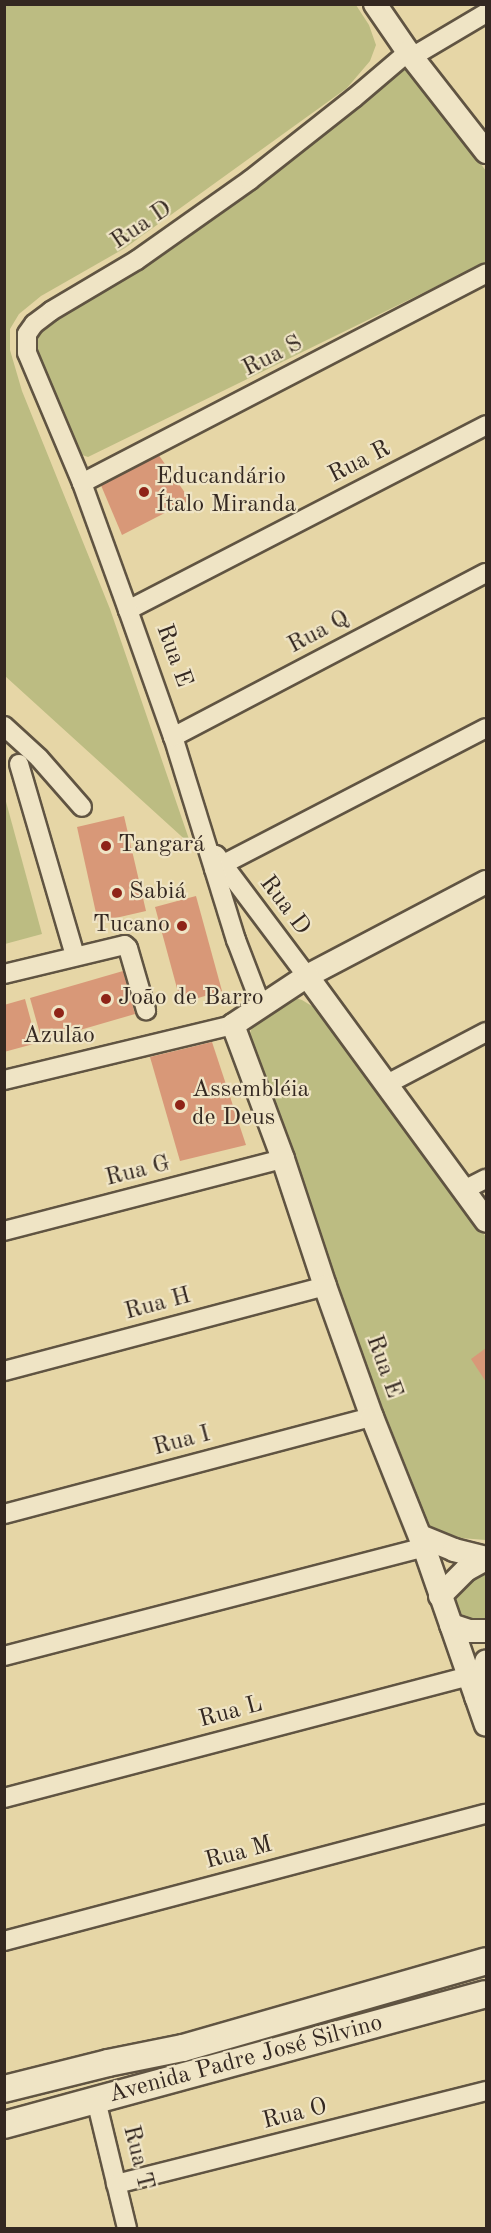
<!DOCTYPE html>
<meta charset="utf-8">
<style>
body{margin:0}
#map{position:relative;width:491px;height:2233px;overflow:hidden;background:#e6d6a6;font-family:"Old Standard TT",serif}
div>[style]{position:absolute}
.green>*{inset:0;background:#bcbc82}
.building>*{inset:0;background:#d89878}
.roads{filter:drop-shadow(2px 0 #605442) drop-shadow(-2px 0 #605442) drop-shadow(0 2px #605442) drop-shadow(0 -2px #605442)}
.minor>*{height:18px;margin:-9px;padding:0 9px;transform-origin:9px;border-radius:9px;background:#efe4c5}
.tertiary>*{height:22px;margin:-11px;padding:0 11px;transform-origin:11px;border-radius:11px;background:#efe4c5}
.secondary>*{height:26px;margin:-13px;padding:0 13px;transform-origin:13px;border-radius:13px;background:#efe4c5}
.dots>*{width:16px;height:16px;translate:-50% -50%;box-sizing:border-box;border:3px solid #efe4c5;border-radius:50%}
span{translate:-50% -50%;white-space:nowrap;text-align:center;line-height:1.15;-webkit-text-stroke:4.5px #efe4c5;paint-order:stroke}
.street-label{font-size:24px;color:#342821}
.poi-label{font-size:24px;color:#342821}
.left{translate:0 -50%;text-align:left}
.right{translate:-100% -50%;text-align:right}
.frame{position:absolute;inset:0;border:6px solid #342821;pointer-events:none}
</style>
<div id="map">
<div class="green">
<div style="clip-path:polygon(4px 5px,356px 5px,369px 25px,376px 45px,370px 61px,347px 88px,125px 248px,41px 296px,19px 314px,10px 329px,10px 350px,22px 391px,110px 609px,191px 845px,5px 676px)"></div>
<div style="clip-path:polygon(400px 68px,411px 69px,486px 171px,486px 262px,88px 457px,79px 454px,29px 352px,37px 334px,193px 230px)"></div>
<div style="clip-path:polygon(5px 798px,42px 934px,5px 944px,4px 944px)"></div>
<div style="clip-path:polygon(289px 996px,302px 1000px,320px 1011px,486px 1237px,486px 1540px,460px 1538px,431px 1528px,419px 1515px,250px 1043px,250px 1033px,256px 1017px)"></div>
<div style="clip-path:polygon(486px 1571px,486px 1621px,470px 1621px,456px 1609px,453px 1590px)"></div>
</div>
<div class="building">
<div style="clip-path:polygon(158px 454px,190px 500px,122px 535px,100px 483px)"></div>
<div style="clip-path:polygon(124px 816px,146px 911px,98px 922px,77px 827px)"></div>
<div style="clip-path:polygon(196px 896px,222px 991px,181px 1003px,155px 907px)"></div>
<div style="clip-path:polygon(123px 971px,135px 1014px,42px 1041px,30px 998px)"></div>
<div style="clip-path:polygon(25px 999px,37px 1043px,4px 1052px,4px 1005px)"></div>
<div style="clip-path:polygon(212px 1042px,246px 1145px,180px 1161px,150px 1057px)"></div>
<div style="clip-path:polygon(486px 1348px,486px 1382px,471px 1359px)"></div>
</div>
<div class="roads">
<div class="minor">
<div style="left:412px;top:57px;width:86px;rotate:-30.7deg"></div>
<div style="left:82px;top:483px;width:455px;rotate:-27.4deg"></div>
<div style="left:128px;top:610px;width:403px;rotate:-27.3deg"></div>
<div style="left:4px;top:726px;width:47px;rotate:42.4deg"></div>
<div style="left:39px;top:758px;width:65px;rotate:48.7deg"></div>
<div style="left:173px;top:737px;width:353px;rotate:-27.7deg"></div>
<div style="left:19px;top:764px;width:200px;rotate:73.7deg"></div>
<div style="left:216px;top:855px;width:151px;rotate:53.1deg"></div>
<div style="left:214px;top:869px;width:306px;rotate:-27.4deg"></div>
<div style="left:4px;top:974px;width:124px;rotate:-13.5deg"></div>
<div style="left:125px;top:945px;width:4px;rotate:45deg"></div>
<div style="left:128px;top:948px;width:65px;rotate:73.8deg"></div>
<div style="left:261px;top:1005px;width:70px;rotate:-111deg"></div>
<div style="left:236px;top:940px;width:213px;rotate:-107.2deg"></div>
<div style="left:173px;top:737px;width:135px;rotate:-109.5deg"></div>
<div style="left:128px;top:610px;width:135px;rotate:-109.9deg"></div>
<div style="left:82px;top:483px;width:141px;rotate:-112.9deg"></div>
<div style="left:27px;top:353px;width:19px;rotate:-90deg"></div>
<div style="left:27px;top:334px;width:12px;rotate:-55deg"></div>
<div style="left:34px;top:324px;width:21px;rotate:-37deg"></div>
<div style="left:51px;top:311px;width:100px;rotate:-30.7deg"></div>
<div style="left:137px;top:260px;width:138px;rotate:-35.3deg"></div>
<div style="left:250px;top:180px;width:132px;rotate:-38.3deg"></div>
<div style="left:354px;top:98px;width:71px;rotate:-40.4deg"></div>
<div style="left:4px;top:1080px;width:236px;rotate:-13.5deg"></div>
<div style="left:387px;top:1084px;width:112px;rotate:-27.7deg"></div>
<div style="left:464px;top:1190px;width:25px;rotate:-27deg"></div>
<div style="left:4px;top:1231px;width:288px;rotate:-14.5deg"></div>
<div style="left:4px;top:1371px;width:332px;rotate:-14.8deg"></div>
<div style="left:4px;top:1514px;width:381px;rotate:-14.8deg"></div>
<div style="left:4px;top:1656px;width:434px;rotate:-14.5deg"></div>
<div style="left:4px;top:1798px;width:481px;rotate:-14.7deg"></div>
<div style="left:4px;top:1941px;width:498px;rotate:-14.8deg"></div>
<div style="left:96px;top:2100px;width:132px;rotate:76.4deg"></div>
<div style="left:116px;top:2184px;width:382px;rotate:-14.1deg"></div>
</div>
<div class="tertiary">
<div style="left:375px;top:4px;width:58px;rotate:55.5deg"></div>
<div style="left:408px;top:52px;width:127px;rotate:52deg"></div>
<div style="left:486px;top:882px;width:202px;rotate:152.3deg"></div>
<div style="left:307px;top:976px;width:89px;rotate:146.5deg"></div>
<div style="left:233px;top:1025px;width:143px;rotate:69.5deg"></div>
<div style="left:283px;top:1159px;width:134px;rotate:71.7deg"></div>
<div style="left:325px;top:1286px;width:139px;rotate:70.3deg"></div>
<div style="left:372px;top:1417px;width:140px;rotate:68.2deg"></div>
<div style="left:424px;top:1547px;width:188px;rotate:70.8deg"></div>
<div style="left:307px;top:976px;width:303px;rotate:53.8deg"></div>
<div style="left:420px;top:1536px;width:37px;rotate:22deg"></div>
<div style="left:454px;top:1550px;width:33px;rotate:14deg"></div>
<div style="left:440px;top:1596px;width:37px;rotate:-45deg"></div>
<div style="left:466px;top:1570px;width:23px;rotate:-29deg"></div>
<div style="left:451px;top:1625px;width:19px;rotate:18deg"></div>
<div style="left:469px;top:1631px;width:17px"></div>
<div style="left:476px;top:1697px;width:37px;rotate:-74deg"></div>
</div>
<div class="secondary">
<div style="left:4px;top:2089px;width:107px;rotate:-14deg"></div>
<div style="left:108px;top:2063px;width:76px;rotate:-11.3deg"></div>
<div style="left:183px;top:2048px;width:315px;rotate:-16deg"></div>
<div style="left:4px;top:2125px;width:499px;rotate:-15.2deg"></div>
</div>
</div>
<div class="dots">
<div style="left:144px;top:492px;background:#8f2418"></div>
<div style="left:106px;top:846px;background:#8f2418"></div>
<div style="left:117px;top:893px;background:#8f2418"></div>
<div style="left:182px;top:926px;background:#8f2418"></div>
<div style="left:106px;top:999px;background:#8f2418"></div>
<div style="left:59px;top:1013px;background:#8f2418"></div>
<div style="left:180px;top:1105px;background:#8f2418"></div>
</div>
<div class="street-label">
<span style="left:142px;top:226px;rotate:-34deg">Rua D</span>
<span style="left:273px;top:357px;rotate:-27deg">Rua S</span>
<span style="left:360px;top:463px;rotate:-27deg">Rua R</span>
<span style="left:319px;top:633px;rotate:-28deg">Rua Q</span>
<span style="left:173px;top:656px;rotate:70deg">Rua E</span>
<span style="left:284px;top:906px;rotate:53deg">Rua D</span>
<span style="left:138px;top:1172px;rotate:-14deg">Rua G</span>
<span style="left:158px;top:1305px;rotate:-15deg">Rua H</span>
<span style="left:383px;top:1367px;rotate:70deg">Rua E</span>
<span style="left:182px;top:1442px;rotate:-15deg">Rua I</span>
<span style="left:231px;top:1713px;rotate:-15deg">Rua L</span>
<span style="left:239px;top:1854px;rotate:-15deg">Rua M</span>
<span style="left:246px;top:2060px;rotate:-15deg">Avenida Padre José Silvino</span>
<span style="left:295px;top:2115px;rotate:-14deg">Rua O</span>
<span style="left:137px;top:2158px;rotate:76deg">Rua T</span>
</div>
<div class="poi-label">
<span class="left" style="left:156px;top:492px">Educandário<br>Ítalo Miranda</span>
<span class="left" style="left:118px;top:846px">Tangará</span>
<span class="left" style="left:129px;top:893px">Sabiá</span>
<span class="right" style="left:170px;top:926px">Tucano</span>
<span class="left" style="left:118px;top:999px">João de Barro</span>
<span style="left:59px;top:1037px">Azulão</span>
<span class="left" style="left:192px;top:1105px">Assembléia<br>de Deus</span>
</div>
<div class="frame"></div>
</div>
